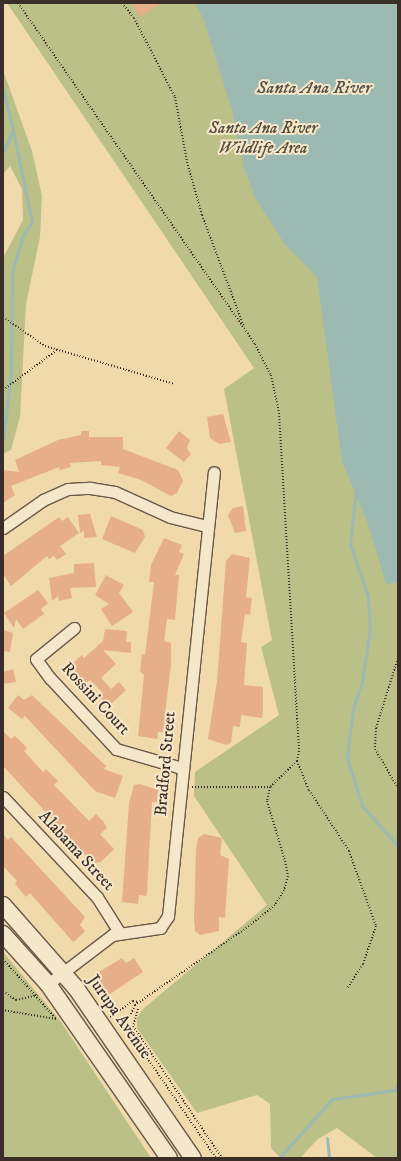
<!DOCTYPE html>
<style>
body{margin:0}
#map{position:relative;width:401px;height:1161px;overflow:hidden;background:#f0daac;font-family:"IM FELL DW Pica",serif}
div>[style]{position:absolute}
.green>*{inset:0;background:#bbbf88}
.water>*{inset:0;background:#9cb9b2}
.stream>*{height:3px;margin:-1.5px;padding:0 1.5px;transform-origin:1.5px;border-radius:1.5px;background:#9cb9b2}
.building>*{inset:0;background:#e6ae89}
.path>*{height:2px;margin-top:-1px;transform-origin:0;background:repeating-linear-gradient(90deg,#3b2d28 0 1px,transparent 0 3px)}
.roads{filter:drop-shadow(1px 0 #685849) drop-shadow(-1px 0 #685849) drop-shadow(0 1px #685849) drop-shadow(0 -1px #685849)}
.minor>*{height:11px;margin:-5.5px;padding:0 5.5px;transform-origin:5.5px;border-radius:5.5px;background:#f5e7c9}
.secondary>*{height:16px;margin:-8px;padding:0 8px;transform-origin:8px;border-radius:8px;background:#f5e7c9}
span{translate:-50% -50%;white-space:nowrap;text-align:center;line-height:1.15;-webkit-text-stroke:4px #f5e7c9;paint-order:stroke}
.park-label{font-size:17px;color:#554a3b;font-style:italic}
.street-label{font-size:17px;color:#3b2d28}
.water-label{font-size:18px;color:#53504a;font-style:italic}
.frame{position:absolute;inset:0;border:4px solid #3b2d28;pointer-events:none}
</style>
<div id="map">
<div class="green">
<div style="clip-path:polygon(7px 3px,398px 3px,398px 1158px,377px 1158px,337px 1128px,318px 1139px,300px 1158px,281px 1158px,271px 1148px,270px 1104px,257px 1095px,197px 1113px,137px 1028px,137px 1018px,143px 1009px,267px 905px,194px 796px,195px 772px,279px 715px,261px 647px,272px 640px,224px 389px,254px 368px)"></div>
<div style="clip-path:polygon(3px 70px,32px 151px,42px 196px,40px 237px,26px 304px,20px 417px,11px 450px,3px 454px,3px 258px,23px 220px,22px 189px,10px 166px,3px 174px)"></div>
<div style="clip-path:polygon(3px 952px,61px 1022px,151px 1158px,3px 1158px)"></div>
</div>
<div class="water">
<div style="clip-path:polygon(195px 3px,398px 3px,398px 582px,386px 584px,368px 524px,342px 461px,317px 277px,284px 243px,256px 199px,244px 168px,233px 114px,204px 20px)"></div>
</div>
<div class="stream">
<div style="left:3px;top:89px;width:42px;rotate:76.3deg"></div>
<div style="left:13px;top:130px;width:24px;rotate:114deg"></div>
<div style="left:3px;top:439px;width:67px;rotate:-83.2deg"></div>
<div style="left:11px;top:372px;width:99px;rotate:-89.4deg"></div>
<div style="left:12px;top:273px;width:40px;rotate:-74deg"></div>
<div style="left:23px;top:235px;width:16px;rotate:-55deg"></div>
<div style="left:32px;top:222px;width:94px;rotate:-101.7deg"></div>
<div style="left:356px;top:490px;width:54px;rotate:96.3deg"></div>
<div style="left:350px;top:544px;width:55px;rotate:70.9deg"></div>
<div style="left:368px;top:596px;width:33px;rotate:87deg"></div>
<div style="left:370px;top:629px;width:54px;rotate:98.6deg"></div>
<div style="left:362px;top:682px;width:28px;rotate:109deg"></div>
<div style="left:353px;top:708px;width:50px;rotate:96.8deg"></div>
<div style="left:347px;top:758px;width:50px;rotate:72.6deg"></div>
<div style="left:362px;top:806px;width:54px;rotate:48deg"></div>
<div style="left:327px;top:1138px;width:20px;rotate:84deg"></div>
<div style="left:279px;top:1158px;width:79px;rotate:-48.1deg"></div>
<div style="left:332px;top:1099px;width:64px;rotate:-8.1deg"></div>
<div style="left:395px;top:1090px;width:7px;rotate:-63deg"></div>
</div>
<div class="building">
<div style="clip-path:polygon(132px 3px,161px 3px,140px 17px)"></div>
<div style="clip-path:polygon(223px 414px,231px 442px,219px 444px,210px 438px,207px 417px)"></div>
<div style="clip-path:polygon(81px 431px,89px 431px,89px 437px,123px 437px,123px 449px,178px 470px,183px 481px,177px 493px,171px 496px,141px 480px,118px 473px,120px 467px,101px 465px,101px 461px,70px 463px,71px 467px,60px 470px,59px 467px,11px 486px,15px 495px,3px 503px,3px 470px,19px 472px,15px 460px,58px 440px,81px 435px)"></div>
<div style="clip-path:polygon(179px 431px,190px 440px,187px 448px,191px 454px,184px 462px,166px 448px)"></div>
<div style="clip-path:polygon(243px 506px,246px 531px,235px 533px,228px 515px,233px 508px)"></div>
<div style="clip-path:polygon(90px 514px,97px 537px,84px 538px,84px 531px,80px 533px,78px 515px)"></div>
<div style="clip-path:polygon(111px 516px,143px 530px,145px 537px,135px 553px,102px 539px)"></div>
<div style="clip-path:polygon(59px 517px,62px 521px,68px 517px,79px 533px,60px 546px,66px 554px,57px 560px,54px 556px,49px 559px,47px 556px,11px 586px,3px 574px,3px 556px)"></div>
<div style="clip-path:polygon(164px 538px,182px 545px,179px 552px,184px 554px,175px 575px,179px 575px,175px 620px,167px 619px,164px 641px,171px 643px,171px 664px,163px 732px,158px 732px,157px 739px,138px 736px,144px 675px,140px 671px,142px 654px,145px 655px,154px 582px,149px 582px,151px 565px)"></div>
<div style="clip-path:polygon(232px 554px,250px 558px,246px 597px,252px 598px,250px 615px,245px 614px,241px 642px,247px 643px,244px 685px,263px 687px,263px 709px,262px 718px,241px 715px,240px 727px,233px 726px,231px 743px,226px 745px,208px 739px,217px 681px,226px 561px)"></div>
<div style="clip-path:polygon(94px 563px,96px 587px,70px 588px,72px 598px,59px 601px,58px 596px,52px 601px,49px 578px,74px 573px,74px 564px)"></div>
<div style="clip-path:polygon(106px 575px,124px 585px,119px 593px,133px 612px,112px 626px,101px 609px,109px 604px,95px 595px)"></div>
<div style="clip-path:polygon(38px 590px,48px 603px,41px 609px,44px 614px,23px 629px,16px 619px,14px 628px,4px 613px)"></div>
<div style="clip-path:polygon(105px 629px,127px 631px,126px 642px,131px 642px,131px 653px,103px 650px,116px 664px,101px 678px,111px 689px,119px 682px,126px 690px,109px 706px,99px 697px,103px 693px,90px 680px,83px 686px,70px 672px,75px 668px,72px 664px,82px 655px,84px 658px,103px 641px)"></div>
<div style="clip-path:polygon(3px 630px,13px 633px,10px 652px,3px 651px)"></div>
<div style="clip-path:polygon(13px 669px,16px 682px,3px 684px,3px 672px)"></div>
<div style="clip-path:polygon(18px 695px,24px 700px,32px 695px,106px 766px,104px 769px,123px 776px,115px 798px,95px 791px,25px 716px,22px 719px,8px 708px)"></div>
<div style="clip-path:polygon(3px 731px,11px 739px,15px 736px,27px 748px,24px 751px,43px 772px,46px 769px,58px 781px,54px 785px,89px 821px,96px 814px,103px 821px,107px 828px,100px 834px,114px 849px,101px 862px,93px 863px,3px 766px)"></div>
<div style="clip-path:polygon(140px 784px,158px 790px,157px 802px,152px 802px,147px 892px,146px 896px,139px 895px,138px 904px,122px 902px,129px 803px,134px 785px)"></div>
<div style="clip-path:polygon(3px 834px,8px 840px,11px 837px,85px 917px,80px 925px,85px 931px,76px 940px,73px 942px,30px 893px,26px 897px,15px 884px,17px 881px,3px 866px)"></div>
<div style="clip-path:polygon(204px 834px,222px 838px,220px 855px,229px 859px,225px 918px,219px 917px,219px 931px,200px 935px,195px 931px,194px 919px,196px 850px,198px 838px)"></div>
<div style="clip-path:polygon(122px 958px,126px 963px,134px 958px,143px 972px,107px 996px,96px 980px,102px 976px,99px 972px)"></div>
</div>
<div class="path">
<div style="left:18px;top:3px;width:415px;rotate:55.2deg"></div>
<div style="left:255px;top:344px;width:35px;rotate:63deg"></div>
<div style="left:271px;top:375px;width:39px;rotate:78deg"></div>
<div style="left:279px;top:413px;width:339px;rotate:86.6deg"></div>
<div style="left:299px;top:751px;width:10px;rotate:101deg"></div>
<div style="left:297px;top:761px;width:37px;rotate:136deg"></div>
<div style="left:270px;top:787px;width:14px;rotate:102deg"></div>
<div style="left:267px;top:801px;width:63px;rotate:73.3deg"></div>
<div style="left:285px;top:861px;width:15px;rotate:79deg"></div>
<div style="left:288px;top:876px;width:15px;rotate:106deg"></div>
<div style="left:284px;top:890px;width:17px;rotate:121deg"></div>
<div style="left:275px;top:905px;width:33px;rotate:141deg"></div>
<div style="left:249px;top:926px;width:139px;rotate:145.3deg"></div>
<div style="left:135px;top:1005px;width:19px;rotate:115deg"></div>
<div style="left:127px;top:1022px;width:11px;rotate:75deg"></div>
<div style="left:130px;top:1033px;width:152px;rotate:55.5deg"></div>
<div style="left:122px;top:3px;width:19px;rotate:51deg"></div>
<div style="left:134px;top:18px;width:89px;rotate:62.6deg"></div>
<div style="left:175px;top:97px;width:66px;rotate:79.5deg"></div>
<div style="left:187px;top:162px;width:55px;rotate:74.2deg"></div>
<div style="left:202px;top:215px;width:120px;rotate:69.4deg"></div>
<div style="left:3px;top:317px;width:51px;rotate:34.6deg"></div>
<div style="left:45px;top:346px;width:134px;rotate:16.4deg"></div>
<div style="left:3px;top:390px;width:67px;rotate:-36.5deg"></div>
<div style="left:398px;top:658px;width:73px;rotate:107.4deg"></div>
<div style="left:376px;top:728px;width:21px;rotate:93deg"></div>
<div style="left:375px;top:749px;width:45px;rotate:59.5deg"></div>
<div style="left:297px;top:761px;width:31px;rotate:68deg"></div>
<div style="left:309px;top:790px;width:73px;rotate:56.7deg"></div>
<div style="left:349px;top:851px;width:80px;rotate:70.2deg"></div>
<div style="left:376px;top:926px;width:40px;rotate:108.9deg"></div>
<div style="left:363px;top:964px;width:30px;rotate:123deg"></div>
<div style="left:192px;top:787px;width:77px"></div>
<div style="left:3px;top:959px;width:80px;rotate:48.5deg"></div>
<div style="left:56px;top:1019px;width:54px;rotate:-170.4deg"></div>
<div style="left:3px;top:991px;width:16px;rotate:35deg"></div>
<div style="left:16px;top:1000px;width:22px;rotate:-13deg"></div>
<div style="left:138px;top:1009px;width:18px;rotate:106deg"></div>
<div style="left:133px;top:1026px;width:159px;rotate:56deg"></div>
<div style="left:110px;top:1017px;width:28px;rotate:-35deg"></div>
<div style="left:133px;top:1001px;width:5px;rotate:11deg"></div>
</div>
<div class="roads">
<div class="minor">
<div style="left:3px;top:528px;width:49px;rotate:-35deg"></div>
<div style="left:43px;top:500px;width:27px;rotate:-24deg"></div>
<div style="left:68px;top:489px;width:22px;rotate:-3deg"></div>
<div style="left:90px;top:488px;width:25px;rotate:9deg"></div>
<div style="left:115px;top:492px;width:60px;rotate:24.4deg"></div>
<div style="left:170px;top:517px;width:37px;rotate:14deg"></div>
<div style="left:74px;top:628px;width:49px;rotate:140.8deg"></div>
<div style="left:36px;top:659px;width:24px;rotate:54deg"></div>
<div style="left:50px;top:678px;width:97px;rotate:47.1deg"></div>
<div style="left:116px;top:749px;width:69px;rotate:16.1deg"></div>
<div style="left:3px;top:797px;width:137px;rotate:46.8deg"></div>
<div style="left:97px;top:897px;width:41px;rotate:57.8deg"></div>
<div style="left:48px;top:984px;width:81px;rotate:-37.4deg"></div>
<div style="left:112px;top:935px;width:49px;rotate:-8.3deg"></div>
<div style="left:160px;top:928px;width:14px;rotate:-56deg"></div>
<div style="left:168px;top:916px;width:446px;rotate:-84.1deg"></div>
</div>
<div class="secondary">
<div style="left:3px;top:905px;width:111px;rotate:48.7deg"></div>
<div style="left:76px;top:988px;width:206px;rotate:55.5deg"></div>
<div style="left:3px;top:934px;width:67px;rotate:48deg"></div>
<div style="left:48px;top:984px;width:212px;rotate:55.2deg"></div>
</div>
</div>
<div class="park-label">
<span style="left:263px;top:139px">Santa Ana River<br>Wildlife Area</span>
</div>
<div class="street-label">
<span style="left:95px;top:699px;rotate:47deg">Rossini Court</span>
<span style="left:166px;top:764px;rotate:-85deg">Bradford Street</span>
<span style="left:76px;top:851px;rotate:47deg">Alabama Street</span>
<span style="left:119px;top:1017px;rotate:55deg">Jurupa Avenue</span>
</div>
<div class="water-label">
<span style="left:314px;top:88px">Santa Ana River</span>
</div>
<div class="frame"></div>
</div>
